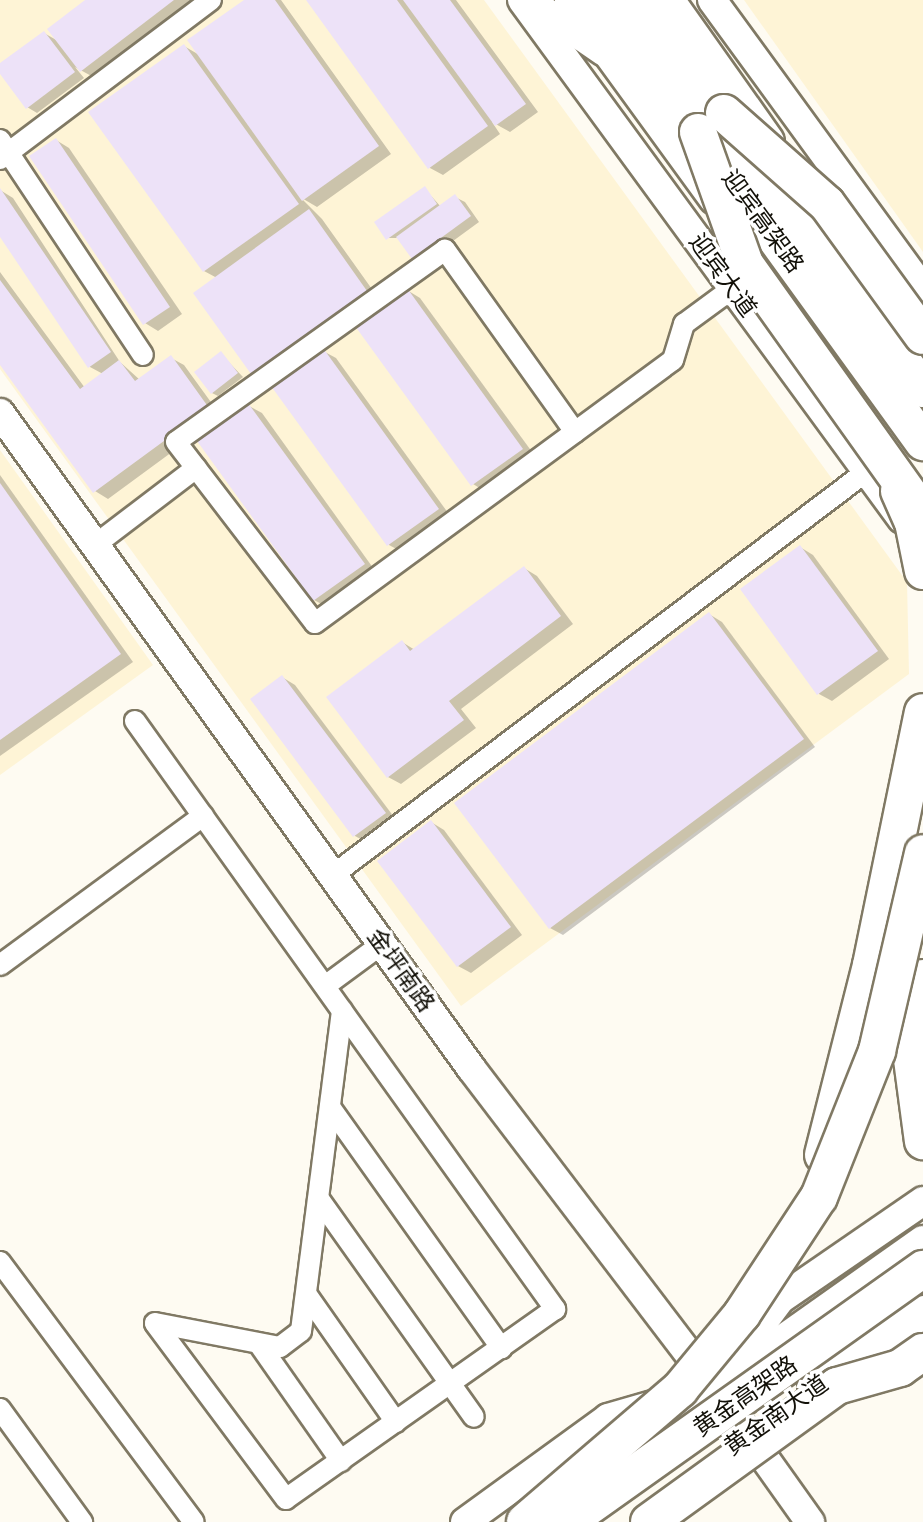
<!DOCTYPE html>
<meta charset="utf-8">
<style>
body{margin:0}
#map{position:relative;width:923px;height:1522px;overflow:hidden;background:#fefbf2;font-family:Arial,"Noto Sans SC",sans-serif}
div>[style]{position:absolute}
.built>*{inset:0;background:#fef4d6}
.shadow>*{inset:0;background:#0003}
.building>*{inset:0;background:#ede2f8}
.roads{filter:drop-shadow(2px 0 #807964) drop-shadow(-2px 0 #807964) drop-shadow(0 2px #807964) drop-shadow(0 -2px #807964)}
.street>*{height:20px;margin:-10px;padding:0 10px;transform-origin:10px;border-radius:10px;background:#fff}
.secondary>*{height:28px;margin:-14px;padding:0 14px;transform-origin:14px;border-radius:14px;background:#fff}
.primary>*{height:32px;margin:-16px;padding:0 16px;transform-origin:16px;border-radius:16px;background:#fff}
.highway>*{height:36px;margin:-18px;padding:0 18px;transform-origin:18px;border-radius:18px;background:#fff}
.bridges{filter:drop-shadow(2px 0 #807964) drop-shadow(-2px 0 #807964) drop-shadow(0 2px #807964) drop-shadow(0 -2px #807964)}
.highway-bridge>*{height:36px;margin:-18px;padding:0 18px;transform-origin:18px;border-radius:18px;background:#fff}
span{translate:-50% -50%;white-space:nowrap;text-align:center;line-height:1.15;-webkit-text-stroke:7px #fff;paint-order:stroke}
.street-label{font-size:24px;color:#121008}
</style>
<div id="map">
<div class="built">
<div style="clip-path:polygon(0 0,484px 0,907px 582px,909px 674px,461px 1006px,0 369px)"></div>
<div style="clip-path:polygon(744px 0,923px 0,923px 252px)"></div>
<div style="clip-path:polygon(0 450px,153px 665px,0 775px)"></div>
</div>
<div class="shadow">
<div style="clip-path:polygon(88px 0,196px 0,95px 78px,75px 67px,84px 78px,37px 113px,27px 107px,0 66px,44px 33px,58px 41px)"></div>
<div style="clip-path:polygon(247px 0,281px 0,391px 154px,317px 207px,300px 197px,322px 219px,379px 299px,265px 380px,252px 372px,217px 278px,204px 271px,184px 46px,201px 56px)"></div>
<div style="clip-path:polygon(309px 0,456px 0,538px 112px,510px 132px,492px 122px,500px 134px,443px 175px,430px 168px)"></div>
<div style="clip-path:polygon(56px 140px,69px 148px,182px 314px,158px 331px,145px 323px)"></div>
<div style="clip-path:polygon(425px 189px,441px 207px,455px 197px,465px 202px,479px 222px,423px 263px,399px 238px,388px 238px)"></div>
<div style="clip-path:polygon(0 190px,13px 198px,120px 362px,140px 380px,171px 358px,184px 365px,221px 416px,108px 499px,95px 491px,0 362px,0 272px,85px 388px,103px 374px,90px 367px,0 234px)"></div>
<div style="clip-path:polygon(407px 290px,420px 298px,535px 456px,486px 492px,473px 484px)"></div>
<div style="clip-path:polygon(323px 351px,336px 358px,451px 517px,402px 552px,389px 545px)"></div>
<div style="clip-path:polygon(221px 354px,243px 377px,218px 396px,212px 393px)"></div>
<div style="clip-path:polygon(249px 406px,262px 413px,376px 572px,327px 607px,314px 600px)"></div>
<div style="clip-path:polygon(0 475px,133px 662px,0 756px)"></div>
<div style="clip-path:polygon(800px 547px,813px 555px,889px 659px,832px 701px,819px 694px)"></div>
<div style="clip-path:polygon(524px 568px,537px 576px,573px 624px,461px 709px,476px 728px,401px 784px,388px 777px,402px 642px,415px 650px)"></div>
<div style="clip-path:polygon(709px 614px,722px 622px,815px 747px,563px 935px,550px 928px)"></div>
<div style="clip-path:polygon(282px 677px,295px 685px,397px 821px,368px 843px,355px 836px)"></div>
<div style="clip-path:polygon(431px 822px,444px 830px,522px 935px,471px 973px,458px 966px)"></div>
</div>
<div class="building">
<div style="clip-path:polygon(85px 0,174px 0,80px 72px,47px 29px)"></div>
<div style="clip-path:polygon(244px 0,275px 0,379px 146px,302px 201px,187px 40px)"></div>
<div style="clip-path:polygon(306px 0,397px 0,488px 126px,428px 169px)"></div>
<div style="clip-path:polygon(403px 0,450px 0,526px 104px,495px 126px)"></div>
<div style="clip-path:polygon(44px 31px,75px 72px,26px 109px,0 74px,0 63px)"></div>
<div style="clip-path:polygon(184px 44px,299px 204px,203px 272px,88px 112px)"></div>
<div style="clip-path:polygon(56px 138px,170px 307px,143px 325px,29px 156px)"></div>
<div style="clip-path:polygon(425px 186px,437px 204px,386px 240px,374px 222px)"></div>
<div style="clip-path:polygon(0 188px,111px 352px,88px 368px,0 237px)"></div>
<div style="clip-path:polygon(455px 194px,471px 216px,412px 259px,396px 237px)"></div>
<div style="clip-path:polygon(309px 209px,367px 291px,251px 374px,193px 293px)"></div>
<div style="clip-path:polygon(0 280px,80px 389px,119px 360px,135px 381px,171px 355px,209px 408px,93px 493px,0 365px)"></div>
<div style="clip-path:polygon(407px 288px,523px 449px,471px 486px,355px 326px)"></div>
<div style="clip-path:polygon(323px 348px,439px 509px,387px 546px,271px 386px)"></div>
<div style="clip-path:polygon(221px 351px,238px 373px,211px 394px,194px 372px)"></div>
<div style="clip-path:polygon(248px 403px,365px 564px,313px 601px,197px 441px)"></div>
<div style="clip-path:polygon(0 483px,121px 654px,0 740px)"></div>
<div style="clip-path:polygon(800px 545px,878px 651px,817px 695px,740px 589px)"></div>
<div style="clip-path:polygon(524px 566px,561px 616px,449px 701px,464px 720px,387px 778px,326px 697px,402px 640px,410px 651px)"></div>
<div style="clip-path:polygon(709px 612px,804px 739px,549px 929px,454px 803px)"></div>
<div style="clip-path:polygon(282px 675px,386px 813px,353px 837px,250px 699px)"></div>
<div style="clip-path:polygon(431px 820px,511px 927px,457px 967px,377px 861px)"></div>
</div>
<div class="roads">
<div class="street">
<div style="left:0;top:140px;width:258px;rotate:56.4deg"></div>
<div style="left:0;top:159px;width:264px;rotate:-37deg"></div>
<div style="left:575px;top:432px;width:224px;rotate:-125.5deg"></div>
<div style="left:445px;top:250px;width:330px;rotate:144.5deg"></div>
<div style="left:176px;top:442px;width:228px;rotate:52.5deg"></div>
<div style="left:315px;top:623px;width:444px;rotate:-36.3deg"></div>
<div style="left:673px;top:360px;width:38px;rotate:-73deg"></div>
<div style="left:684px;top:324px;width:61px;rotate:-36.3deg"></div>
<div style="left:95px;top:545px;width:127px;rotate:-37.3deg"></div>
<div style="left:135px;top:721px;width:723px;rotate:54.46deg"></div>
<div style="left:555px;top:1309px;width:329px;rotate:144.8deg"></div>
<div style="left:286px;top:1499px;width:219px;rotate:-126.7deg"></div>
<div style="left:333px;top:875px;width:670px;rotate:-37.11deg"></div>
<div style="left:0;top:965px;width:252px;rotate:-36.3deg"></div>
<div style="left:325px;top:986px;width:71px;rotate:-36.4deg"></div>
<div style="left:330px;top:1107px;width:296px;rotate:54.6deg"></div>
<div style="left:319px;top:1199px;width:267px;rotate:54.6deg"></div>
<div style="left:0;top:1262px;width:324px;rotate:53.3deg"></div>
<div style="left:307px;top:1295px;width:155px;rotate:55deg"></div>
<div style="left:155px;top:1323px;width:127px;rotate:10.9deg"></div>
<div style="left:280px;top:1347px;width:26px;rotate:-37deg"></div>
<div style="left:301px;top:1331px;width:323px;rotate:-82.7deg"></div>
<div style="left:259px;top:1344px;width:143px;rotate:55deg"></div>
<div style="left:0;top:1409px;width:140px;rotate:54deg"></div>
</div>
<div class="secondary">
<div style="left:522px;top:0;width:643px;rotate:53.79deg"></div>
<div style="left:712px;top:0;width:358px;rotate:53.9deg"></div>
<div style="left:533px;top:3px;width:86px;rotate:34.6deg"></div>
<div style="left:0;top:413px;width:807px;rotate:54.28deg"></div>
<div style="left:471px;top:1068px;width:401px;rotate:52.7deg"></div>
<div style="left:714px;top:1387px;width:166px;rotate:54.6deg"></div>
<div style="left:769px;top:1307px;width:187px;rotate:-34.5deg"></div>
<div style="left:720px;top:1380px;width:104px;rotate:-53.2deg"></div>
<div style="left:465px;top:1522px;width:177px;rotate:-36deg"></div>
<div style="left:608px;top:1418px;width:54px;rotate:-16.1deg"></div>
</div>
<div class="primary">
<div style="left:571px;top:0;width:245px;rotate:54deg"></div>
<div style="left:668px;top:0;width:173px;rotate:54.7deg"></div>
<div style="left:814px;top:1388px;width:133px;rotate:-34.9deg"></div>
<div style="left:645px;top:1439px;width:341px;rotate:-35.3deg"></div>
</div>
<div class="highway">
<div style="left:603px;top:0;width:546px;rotate:54.1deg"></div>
<div style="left:643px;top:0;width:479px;rotate:54.3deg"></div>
<div style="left:923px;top:978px;width:82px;rotate:97.7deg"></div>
<div style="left:912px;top:1059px;width:83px;rotate:82.4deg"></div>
<div style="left:823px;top:1155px;width:196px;rotate:-75.8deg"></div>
<div style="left:871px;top:965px;width:258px;rotate:-78.4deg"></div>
</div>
</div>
<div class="bridges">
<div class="highway-bridge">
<div style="left:724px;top:113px;width:137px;rotate:41.5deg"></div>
<div style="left:827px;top:204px;width:163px;rotate:54deg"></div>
<div style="left:698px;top:132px;width:140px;rotate:70.4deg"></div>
<div style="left:745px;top:264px;width:307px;rotate:54.5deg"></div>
<div style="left:899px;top:491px;width:34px;rotate:66deg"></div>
<div style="left:913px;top:522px;width:50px;rotate:78.5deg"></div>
<div style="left:525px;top:1522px;width:204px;rotate:-40.6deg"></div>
<div style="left:680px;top:1389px;width:97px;rotate:-50.4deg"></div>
<div style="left:742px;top:1314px;width:140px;rotate:-56.7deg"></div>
<div style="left:819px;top:1197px;width:157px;rotate:-68.3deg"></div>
<div style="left:877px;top:1051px;width:203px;rotate:-76.9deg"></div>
<div style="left:567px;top:1522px;width:437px;rotate:-35.4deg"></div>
<div style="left:649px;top:1522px;width:232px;rotate:-35.9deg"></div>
<div style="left:837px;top:1386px;width:66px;rotate:-15.9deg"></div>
<div style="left:900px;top:1368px;width:28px;rotate:-35deg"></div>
</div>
</div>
<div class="street-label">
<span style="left:763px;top:221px;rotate:54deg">迎宾高架路</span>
<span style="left:723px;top:275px;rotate:54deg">迎宾大道</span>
<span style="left:401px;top:970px;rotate:54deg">金坪南路</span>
<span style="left:745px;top:1396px;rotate:-35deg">黄金高架路</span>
<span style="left:776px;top:1415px;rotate:-35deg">黄金南大道</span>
</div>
</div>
